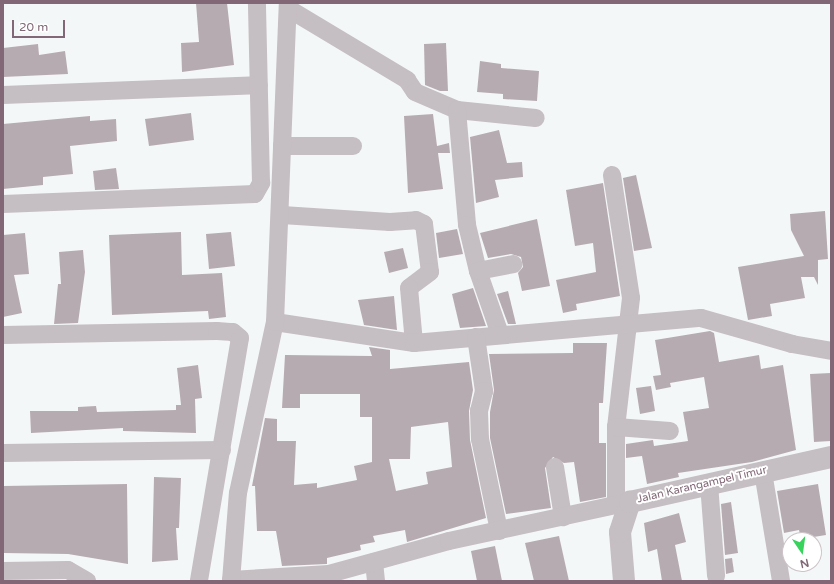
<!DOCTYPE html>
<style>
body{margin:0}
#map{position:relative;width:834px;height:584px;overflow:hidden;background:#f4f7f7;font-family:"Varela Round",sans-serif}
div>[style]{position:absolute}
.building>*{inset:0;background:#b7abb2}
.minor>*{height:18px;margin:-9px;padding:0 9px;transform-origin:9px;border-radius:9px;background:#c5bec2}
.tertiary>*{height:22px;margin:-11px;padding:0 11px;transform-origin:11px;border-radius:11px;background:#c5bec2}
span{translate:-50% -50%;white-space:nowrap;text-align:center;line-height:1.15;-webkit-text-stroke:4px #fff;paint-order:stroke}
.street-label{font-size:11px;color:#826876}
.frame{position:absolute;inset:0;border:4px solid #826876;pointer-events:none}
.north{position:absolute;left:782px;top:532px;width:40px;height:40px;box-sizing:border-box;background:#fff;border:1px solid #cdc3c8;border-radius:50%;rotate:167deg;font-size:11px;font-weight:700;line-height:16px;text-align:center;color:#826876}
.north::after{content:'';display:block;margin:auto;width:14px;height:18px;background:#37d35d;clip-path:polygon(50% 0,100% 100%,50% 72%,0 100%)}
.scale{position:absolute;left:12px;top:20px;width:53px;height:18px;box-sizing:border-box;border:2px solid #826876;border-top:0;padding-left:5px;font-size:12px;line-height:14px;white-space:nowrap;color:#826876;-webkit-text-stroke:3px #fff;paint-order:stroke}
</style>
<div id="map">
<div class="building">
<div style="clip-path:polygon(196px 3px,227px 3px,234px 65px,182px 72px,181px 43px,199px 42px)"></div>
<div style="clip-path:polygon(446px 43px,448px 91px,440px 91px,425px 85px,424px 44px)"></div>
<div style="clip-path:polygon(38px 44px,39px 55px,65px 51px,68px 74px,3px 77px,3px 48px)"></div>
<div style="clip-path:polygon(480px 61px,501px 64px,501px 68px,539px 71px,537px 101px,503px 99px,503px 94px,477px 92px)"></div>
<div style="clip-path:polygon(191px 113px,194px 140px,149px 146px,145px 119px)"></div>
<div style="clip-path:polygon(433px 114px,437px 146px,449px 143px,450px 153px,438px 153px,443px 189px,408px 193px,404px 116px)"></div>
<div style="clip-path:polygon(90px 116px,90px 121px,116px 119px,117px 141px,70px 146px,73px 174px,43px 177px,43px 185px,3px 189px,3px 124px)"></div>
<div style="clip-path:polygon(499px 130px,507px 163px,522px 162px,523px 177px,495px 180px,499px 197px,476px 203px,470px 137px)"></div>
<div style="clip-path:polygon(116px 168px,119px 189px,95px 190px,93px 171px)"></div>
<div style="clip-path:polygon(636px 175px,652px 248px,634px 251px,623px 178px)"></div>
<div style="clip-path:polygon(603px 183px,620px 296px,576px 304px,577px 310px,563px 313px,556px 280px,596px 272px,593px 243px,575px 246px,566px 190px)"></div>
<div style="clip-path:polygon(825px 211px,828px 259px,818px 260px,818px 285px,814px 277px,801px 277px,805px 298px,770px 304px,772px 316px,748px 320px,738px 267px,804px 256px,791px 230px,790px 214px)"></div>
<div style="clip-path:polygon(537px 219px,550px 286px,522px 291px,518px 273px,523px 267px,521px 257px,511px 254px,488px 258px,480px 233px)"></div>
<div style="clip-path:polygon(457px 229px,463px 254px,439px 258px,436px 233px)"></div>
<div style="clip-path:polygon(181px 232px,182px 275px,222px 273px,226px 317px,209px 319px,208px 311px,112px 315px,109px 235px)"></div>
<div style="clip-path:polygon(231px 232px,235px 266px,209px 269px,206px 234px)"></div>
<div style="clip-path:polygon(25px 233px,29px 274px,14px 275px,22px 313px,3px 317px,3px 235px)"></div>
<div style="clip-path:polygon(403px 248px,408px 268px,389px 273px,384px 252px)"></div>
<div style="clip-path:polygon(83px 250px,85px 272px,78px 323px,54px 324px,58px 284px,61px 284px,59px 252px)"></div>
<div style="clip-path:polygon(473px 288px,486px 326px,460px 328px,452px 294px)"></div>
<div style="clip-path:polygon(508px 291px,516px 324px,508px 324px,497px 294px)"></div>
<div style="clip-path:polygon(394px 296px,397px 330px,364px 325px,358px 300px)"></div>
<div style="clip-path:polygon(710px 331px,714px 333px,719px 362px,759px 355px,761px 369px,783px 365px,796px 450px,752px 462px,678px 473px,679px 477px,647px 484px,642px 456px,626px 458px,626px 444px,653px 440px,654px 446px,688px 441px,683px 412px,709px 408px,704px 377px,670px 383px,671px 387px,656px 390px,653px 376px,661px 375px,655px 340px)"></div>
<div style="clip-path:polygon(573px 343px,607px 343px,603px 403px,599px 403px,599px 443px,606px 443px,606px 497px,580px 502px,574px 462px,564px 463px,553px 457px,545px 468px,551px 508px,506px 514px,490px 438px,490px 412px,494px 390px,489px 354px,573px 353px)"></div>
<div style="clip-path:polygon(evenodd,369px 347px,390px 350px,390px 369px,469px 362px,473px 390px,469px 411px,470px 440px,486px 518px,407px 542px,405px 530px,373px 536px,375px 542px,360px 545px,361px 550px,327px 558px,327px 564px,282px 566px,276px 531px,257px 531px,255px 486px,252px 486px,265px 418px,277px 419px,277px 441px,296px 441px,294px 485px,317px 483px,317px 488px,357px 480px,354px 466px,372px 462px,372px 417px,360px 417px,360px 394px,300px 394px,300px 408px,282px 408px,285px 355px,372px 356px,369px 347px,448px 422px,452px 467px,426px 472px,428px 484px,396px 491px,389px 459px,410px 459px,411px 427px,448px 422px)"></div>
<div style="clip-path:polygon(198px 365px,202px 398px,195px 399px,196px 433px,123px 431px,123px 428px,31px 433px,30px 411px,78px 411px,78px 407px,96px 406px,97px 412px,176px 410px,176px 405px,181px 405px,177px 368px)"></div>
<div style="clip-path:polygon(831px 373px,831px 441px,814px 442px,810px 374px)"></div>
<div style="clip-path:polygon(651px 386px,655px 411px,640px 414px,636px 388px)"></div>
<div style="clip-path:polygon(154px 477px,181px 478px,179px 528px,176px 528px,178px 560px,152px 562px)"></div>
<div style="clip-path:polygon(127px 484px,128px 564px,68px 554px,3px 553px,3px 486px)"></div>
<div style="clip-path:polygon(818px 484px,826px 535px,801px 539px,799px 530px,784px 533px,777px 491px)"></div>
<div style="clip-path:polygon(731px 502px,738px 553px,725px 555px,721px 504px)"></div>
<div style="clip-path:polygon(679px 513px,686px 542px,675px 545px,682px 581px,662px 581px,657px 549px,648px 552px,644px 523px)"></div>
<div style="clip-path:polygon(559px 536px,569px 581px,534px 581px,525px 543px)"></div>
<div style="clip-path:polygon(495px 546px,502px 581px,477px 581px,471px 551px)"></div>
<div style="clip-path:polygon(732px 558px,734px 572px,726px 574px,725px 559px)"></div>
</div>
<div class="minor">
<div style="left:289px;top:9px;width:138px;rotate:31deg"></div>
<div style="left:407px;top:80px;width:14px;rotate:56deg"></div>
<div style="left:415px;top:92px;width:46px;rotate:23.2deg"></div>
<div style="left:457px;top:110px;width:79px;rotate:5.8deg"></div>
<div style="left:3px;top:95px;width:256px;rotate:-2.2deg"></div>
<div style="left:457px;top:110px;width:115px;rotate:85deg"></div>
<div style="left:467px;top:225px;width:47px;rotate:76.6deg"></div>
<div style="left:478px;top:271px;width:67px;rotate:70.8deg"></div>
<div style="left:282px;top:146px;width:71px"></div>
<div style="left:612px;top:175px;width:124px;rotate:81.2deg"></div>
<div style="left:631px;top:298px;width:130px;rotate:96.6deg"></div>
<div style="left:616px;top:427px;width:78px;rotate:90deg"></div>
<div style="left:3px;top:204px;width:252px;rotate:-2.3deg"></div>
<div style="left:255px;top:194px;width:13px;rotate:-61deg"></div>
<div style="left:261px;top:183px;width:180px;rotate:-91.3deg"></div>
<div style="left:282px;top:215px;width:108px;rotate:3.7deg"></div>
<div style="left:390px;top:222px;width:26px;rotate:-4deg"></div>
<div style="left:416px;top:220px;width:9px;rotate:27deg"></div>
<div style="left:424px;top:224px;width:48px;rotate:82.9deg"></div>
<div style="left:430px;top:272px;width:26px;rotate:143deg"></div>
<div style="left:409px;top:288px;width:55px;rotate:84.8deg"></div>
<div style="left:478px;top:271px;width:36px;rotate:-11deg"></div>
<div style="left:275px;top:322px;width:141px;rotate:8.6deg"></div>
<div style="left:414px;top:343px;width:288px;rotate:-5deg"></div>
<div style="left:701px;top:318px;width:95px;rotate:15.9deg"></div>
<div style="left:792px;top:344px;width:40px;rotate:10deg"></div>
<div style="left:3px;top:335px;width:214px;rotate:-1.1deg"></div>
<div style="left:217px;top:331px;width:16px;rotate:4deg"></div>
<div style="left:233px;top:332px;width:9px;rotate:41deg"></div>
<div style="left:240px;top:338px;width:246px;rotate:99.6deg"></div>
<div style="left:476px;top:337px;width:55px;rotate:81.6deg"></div>
<div style="left:484px;top:391px;width:21px;rotate:104deg"></div>
<div style="left:479px;top:411px;width:28px;rotate:88deg"></div>
<div style="left:480px;top:439px;width:94px;rotate:78.3deg"></div>
<div style="left:616px;top:427px;width:54px;rotate:4.2deg"></div>
<div style="left:3px;top:453px;width:219px;rotate:-0.8deg"></div>
<div style="left:555px;top:467px;width:51px;rotate:80.9deg"></div>
<div style="left:763px;top:472px;width:110px;rotate:80.6deg"></div>
<div style="left:709px;top:484px;width:92px;rotate:85.6deg"></div>
<div style="left:374px;top:562px;width:19px;rotate:84deg"></div>
<div style="left:3px;top:571px;width:65px;rotate:-0.9deg"></div>
<div style="left:68px;top:570px;width:22px;rotate:30deg"></div>
<div style="left:231px;top:580px;width:98px;rotate:-3.5deg"></div>
<div style="left:329px;top:574px;width:124px;rotate:-15.4deg"></div>
<div style="left:449px;top:541px;width:185px;rotate:-12.2deg"></div>
<div style="left:231px;top:581px;width:88px;rotate:-85.5deg"></div>
<div style="left:238px;top:493px;width:175px;rotate:-77.8deg"></div>
<div style="left:275px;top:322px;width:319px;rotate:-87.7deg"></div>
</div>
<div class="tertiary">
<div style="left:624px;top:581px;width:49px;rotate:-94.7deg"></div>
<div style="left:620px;top:532px;width:32px;rotate:-72deg"></div>
<div style="left:630px;top:502px;width:206px;rotate:-12.6deg"></div>
</div>
<div class="street-label">
<span style="left:702px;top:485px;rotate:-13deg">Jalan Karangampel Timur</span>
</div>
<div class="frame"></div>
<div class="north">N</div>
<div class="scale">20 m</div>
</div>
